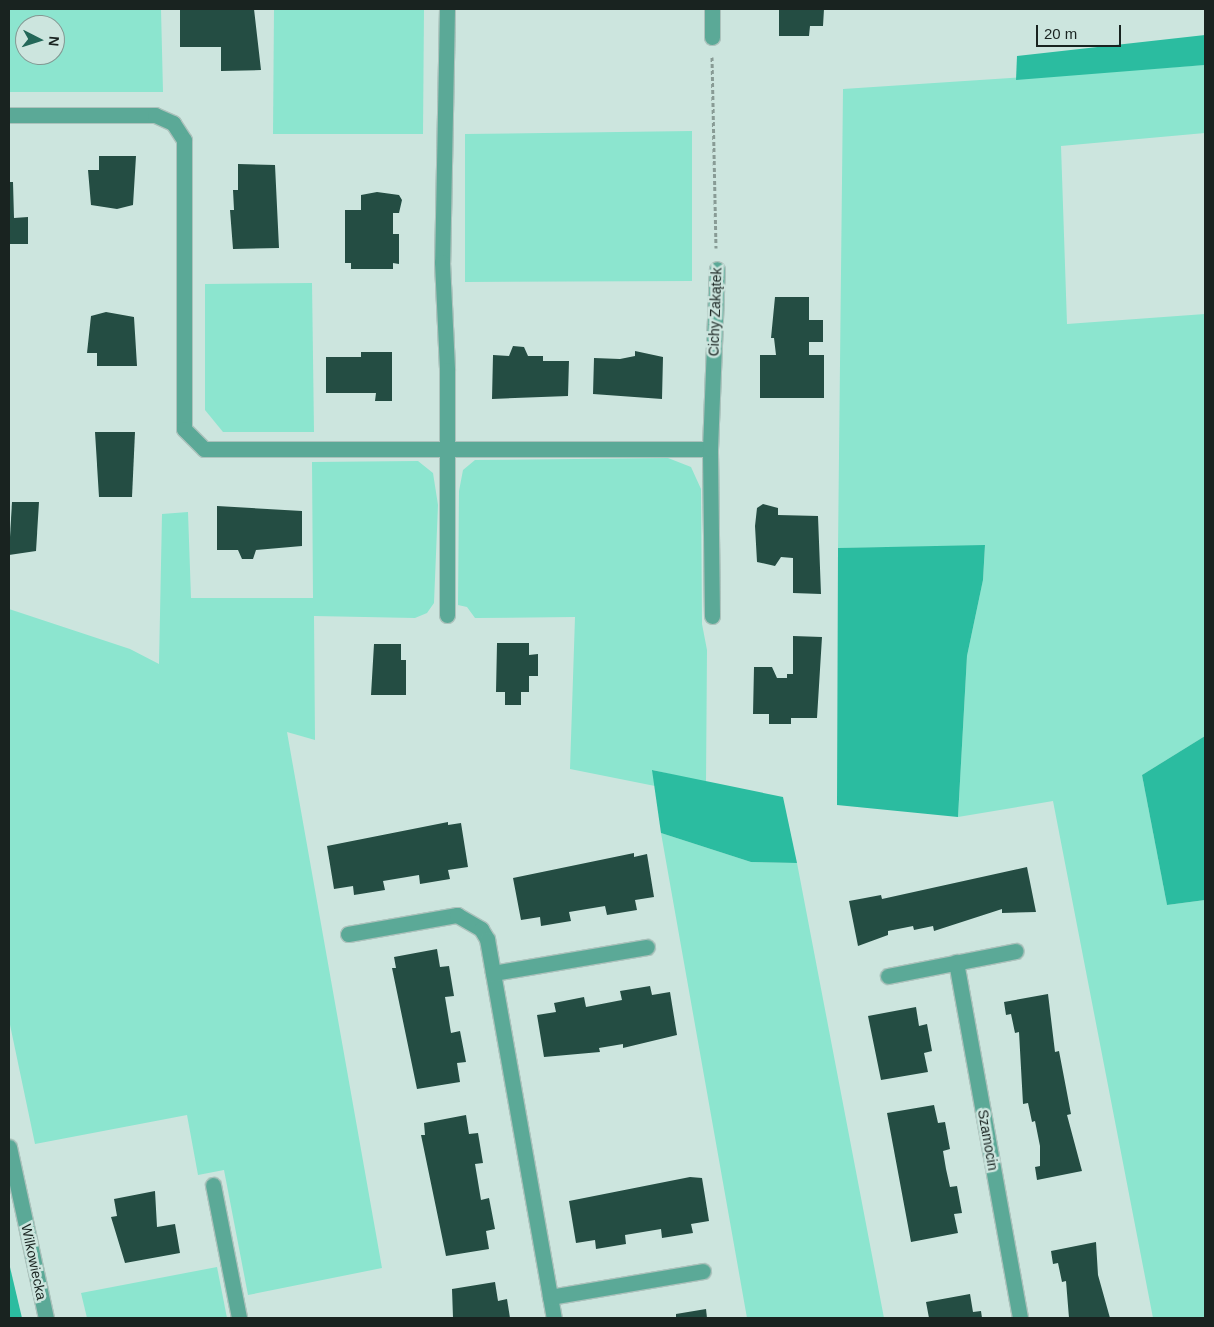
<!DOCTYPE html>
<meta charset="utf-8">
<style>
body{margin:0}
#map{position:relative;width:1214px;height:1327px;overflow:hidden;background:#cce5de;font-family:Arial,sans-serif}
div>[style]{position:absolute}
.green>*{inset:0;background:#8ce5cf}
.forest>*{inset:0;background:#2bbca0}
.building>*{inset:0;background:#244d43}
.path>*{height:3px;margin-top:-1.5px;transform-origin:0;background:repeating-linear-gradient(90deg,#889b95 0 4px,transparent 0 6.5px)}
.roads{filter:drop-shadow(1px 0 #acc2bc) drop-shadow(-1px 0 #acc2bc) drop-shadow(0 1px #acc2bc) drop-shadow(0 -1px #acc2bc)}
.minor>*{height:15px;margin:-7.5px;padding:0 7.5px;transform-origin:7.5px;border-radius:7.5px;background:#5ba997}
span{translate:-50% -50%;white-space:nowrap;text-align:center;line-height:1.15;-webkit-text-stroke:5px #cce5de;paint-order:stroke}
.street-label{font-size:14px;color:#192320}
.frame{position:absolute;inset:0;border:10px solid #192320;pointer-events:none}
.north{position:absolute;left:15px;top:15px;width:50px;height:50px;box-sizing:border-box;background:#cce5de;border:1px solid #849792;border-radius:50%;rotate:95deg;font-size:14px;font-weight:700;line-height:20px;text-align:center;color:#192320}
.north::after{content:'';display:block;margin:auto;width:18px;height:22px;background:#236758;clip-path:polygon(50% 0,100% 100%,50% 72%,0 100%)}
.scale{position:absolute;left:1036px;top:25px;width:85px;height:22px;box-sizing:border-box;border:2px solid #192320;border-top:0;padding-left:6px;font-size:15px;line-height:18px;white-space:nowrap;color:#192320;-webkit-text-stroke:4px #cce5de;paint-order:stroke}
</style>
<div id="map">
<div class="green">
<div style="clip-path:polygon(evenodd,9px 9px,161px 9px,163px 92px,9px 92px,9px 9px,25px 25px,55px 25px,55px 55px,25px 55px,25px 25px)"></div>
<div style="clip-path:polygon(274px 9px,424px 9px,423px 134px,273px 134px)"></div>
<div style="clip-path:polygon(1205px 65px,1205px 133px,1061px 146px,1067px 324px,1205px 314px,1205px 736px,1142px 775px,1167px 905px,1205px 900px,1205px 1318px,1153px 1318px,1053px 801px,958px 817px,967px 656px,983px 580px,985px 546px,838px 548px,843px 89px)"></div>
<div style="clip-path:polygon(692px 131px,692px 281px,465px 282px,465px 134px)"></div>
<div style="clip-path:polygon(312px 283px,314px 432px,223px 432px,205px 410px,205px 284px)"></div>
<div style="clip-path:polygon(668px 458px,691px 467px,701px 489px,702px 624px,707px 650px,706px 783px,653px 770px,655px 786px,570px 769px,575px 617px,475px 618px,467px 607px,458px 605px,459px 491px,463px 470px,475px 460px)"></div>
<div style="clip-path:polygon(418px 461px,433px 473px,438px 505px,434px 603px,427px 613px,415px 618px,314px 616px,315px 740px,287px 732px,382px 1268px,248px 1295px,224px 1170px,198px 1175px,187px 1115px,35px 1144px,9px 1020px,9px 609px,130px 649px,159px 664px,162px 514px,188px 512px,191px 598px,313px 598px,312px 462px)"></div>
<div style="clip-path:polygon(661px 833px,751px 862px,797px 863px,884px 1318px,747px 1318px)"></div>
<div style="clip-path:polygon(217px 1267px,227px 1318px,87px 1318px,81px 1293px)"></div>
</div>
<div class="forest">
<div style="clip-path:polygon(1205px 35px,1205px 65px,1016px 80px,1017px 56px)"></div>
<div style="clip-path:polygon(985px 545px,983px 580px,967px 656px,958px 817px,837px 805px,838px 548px)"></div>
<div style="clip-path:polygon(1205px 736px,1205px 900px,1167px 905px,1142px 775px)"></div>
<div style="clip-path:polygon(652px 770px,783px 797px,797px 863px,751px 862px,661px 833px)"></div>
<div style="clip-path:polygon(9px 1263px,22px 1318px,9px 1318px)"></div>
</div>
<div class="building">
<div style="clip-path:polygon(254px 9px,261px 70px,221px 71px,221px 47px,180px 47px,180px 10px)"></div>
<div style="clip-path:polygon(779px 9px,824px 9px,823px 26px,810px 26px,809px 36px,779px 36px)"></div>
<div style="clip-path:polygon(99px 156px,136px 156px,133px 205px,117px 209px,91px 205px,88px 170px,99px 170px)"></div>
<div style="clip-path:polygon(238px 164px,275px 165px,279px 248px,233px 249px,230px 210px,234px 210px,233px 190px,238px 190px)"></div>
<div style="clip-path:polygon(9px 182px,13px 182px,14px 218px,28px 217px,28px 244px,9px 244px)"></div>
<div style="clip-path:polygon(377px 192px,399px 195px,402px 200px,399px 213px,393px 213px,393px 234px,399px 234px,399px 264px,393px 263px,393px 269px,351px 269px,351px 263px,345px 263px,345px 210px,361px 210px,361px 195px)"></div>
<div style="clip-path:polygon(775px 297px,809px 297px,809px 320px,823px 320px,823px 342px,809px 342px,809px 355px,824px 355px,824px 398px,760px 398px,760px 355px,776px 355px,774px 338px,771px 338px)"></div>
<div style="clip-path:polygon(106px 312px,134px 317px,137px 366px,97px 366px,97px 353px,87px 353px,91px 316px)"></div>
<div style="clip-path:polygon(513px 346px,524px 347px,528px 356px,543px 356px,543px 361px,569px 361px,568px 396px,492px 399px,493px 355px,509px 356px)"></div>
<div style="clip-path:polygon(635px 351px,663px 357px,662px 399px,593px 394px,594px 358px,620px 359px,635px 356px)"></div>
<div style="clip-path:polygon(361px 352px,392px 352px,392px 401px,375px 401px,376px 393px,326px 393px,326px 357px,361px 357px)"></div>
<div style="clip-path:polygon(95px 432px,135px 432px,132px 497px,99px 497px)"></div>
<div style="clip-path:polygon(12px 502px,39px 502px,36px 551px,9px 555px)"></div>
<div style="clip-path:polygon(763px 504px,778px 508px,778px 515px,818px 516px,821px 594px,793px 593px,793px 558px,781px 557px,775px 566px,757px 562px,755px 526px,757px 508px)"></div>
<div style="clip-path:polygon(217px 506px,302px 511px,302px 546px,256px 550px,253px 559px,242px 559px,238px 550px,217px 550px)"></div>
<div style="clip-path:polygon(793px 636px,822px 637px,817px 718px,791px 718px,791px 724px,769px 724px,769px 714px,753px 714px,754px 667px,772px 667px,777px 678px,787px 678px,787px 674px,793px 674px)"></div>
<div style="clip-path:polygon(497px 643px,529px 643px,529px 655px,538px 654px,538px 676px,529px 676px,529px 692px,521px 692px,521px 705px,505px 705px,505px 692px,496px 692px)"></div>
<div style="clip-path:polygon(374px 644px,401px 644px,401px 660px,406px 660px,406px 695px,371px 695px)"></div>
<div style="clip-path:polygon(448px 822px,448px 825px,461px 823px,468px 867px,448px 870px,450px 879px,420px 884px,419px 875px,383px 881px,385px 890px,354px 895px,353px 886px,334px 889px,327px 846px)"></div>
<div style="clip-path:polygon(634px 853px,634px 857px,647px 854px,654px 897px,635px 900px,637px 910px,607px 915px,605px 906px,569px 912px,571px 921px,541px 926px,540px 917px,521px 920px,513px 878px)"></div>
<div style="clip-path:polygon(1027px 867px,1036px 912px,1002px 913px,1002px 909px,934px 931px,933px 926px,914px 930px,913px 926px,888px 931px,888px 935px,858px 946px,849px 901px,881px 895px,882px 899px)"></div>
<div style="clip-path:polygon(437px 949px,440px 967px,449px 966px,454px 996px,445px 997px,451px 1033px,460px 1031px,466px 1062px,457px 1063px,460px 1082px,417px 1089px,392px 968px,396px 968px,394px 957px)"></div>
<div style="clip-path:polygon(650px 986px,652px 995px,670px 992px,677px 1035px,623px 1048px,623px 1044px,599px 1048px,600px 1052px,544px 1057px,537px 1015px,556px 1012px,554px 1003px,584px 997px,586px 1007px,622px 1000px,620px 991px)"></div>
<div style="clip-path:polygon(1048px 994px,1055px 1052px,1059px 1051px,1071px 1114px,1067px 1115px,1082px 1171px,1037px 1180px,1035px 1167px,1040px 1166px,1040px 1146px,1035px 1121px,1032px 1122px,1028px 1103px,1023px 1104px,1019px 1032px,1015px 1033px,1011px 1014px,1006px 1015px,1004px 1002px)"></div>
<div style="clip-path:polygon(916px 1007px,919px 1026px,927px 1024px,932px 1051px,924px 1053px,928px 1072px,881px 1080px,868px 1016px)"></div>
<div style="clip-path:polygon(934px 1105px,938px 1123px,945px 1122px,950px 1149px,943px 1151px,946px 1169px,950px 1187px,957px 1186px,962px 1213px,954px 1214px,958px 1233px,911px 1242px,887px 1113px)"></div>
<div style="clip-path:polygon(466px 1115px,469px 1134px,478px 1133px,483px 1163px,475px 1164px,481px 1200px,489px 1198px,495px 1229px,486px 1231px,489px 1249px,446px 1256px,421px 1135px,425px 1135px,424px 1123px)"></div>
<div style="clip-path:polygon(690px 1177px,702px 1178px,709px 1221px,691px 1224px,693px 1233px,662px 1238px,661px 1229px,625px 1235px,626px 1244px,596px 1249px,595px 1240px,576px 1243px,569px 1201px)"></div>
<div style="clip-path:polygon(155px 1191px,157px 1227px,175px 1224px,180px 1253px,125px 1263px,111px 1217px,117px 1216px,114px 1199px)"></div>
<div style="clip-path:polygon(1096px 1242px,1098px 1275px,1110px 1318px,1069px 1318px,1066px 1281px,1062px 1282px,1058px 1263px,1053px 1264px,1051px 1251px)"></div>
<div style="clip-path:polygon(495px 1282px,498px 1301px,507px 1299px,510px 1318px,453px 1318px,452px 1289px)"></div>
<div style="clip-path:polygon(970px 1294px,973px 1312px,981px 1311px,982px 1318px,929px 1318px,926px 1302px)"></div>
<div style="clip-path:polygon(706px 1309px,707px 1318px,676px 1318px,676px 1314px)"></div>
</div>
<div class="path">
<div style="left:712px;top:57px;width:191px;rotate:88.8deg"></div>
</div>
<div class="roads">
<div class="minor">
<div style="left:447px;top:9px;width:253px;rotate:91.1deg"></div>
<div style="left:442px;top:262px;width:108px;rotate:87.3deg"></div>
<div style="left:447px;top:370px;width:245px;rotate:90deg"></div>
<div style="left:712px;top:37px;width:28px;rotate:-90deg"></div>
<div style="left:9px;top:115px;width:146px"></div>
<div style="left:155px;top:115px;width:20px;rotate:24deg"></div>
<div style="left:173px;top:123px;width:20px;rotate:57deg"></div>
<div style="left:184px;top:140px;width:289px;rotate:90deg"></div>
<div style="left:184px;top:429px;width:28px;rotate:45deg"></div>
<div style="left:204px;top:449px;width:506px"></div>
<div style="left:712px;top:616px;width:167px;rotate:-90.7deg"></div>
<div style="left:710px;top:449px;width:180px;rotate:-87.8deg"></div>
<div style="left:348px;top:934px;width:111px;rotate:-9.9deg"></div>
<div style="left:457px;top:915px;width:28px;rotate:30deg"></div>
<div style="left:481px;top:929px;width:12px;rotate:59deg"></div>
<div style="left:487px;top:939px;width:385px;rotate:80deg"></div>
<div style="left:956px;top:962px;width:362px;rotate:79.8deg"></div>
<div style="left:493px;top:973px;width:156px;rotate:-9.6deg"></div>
<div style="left:888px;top:976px;width:130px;rotate:-11.1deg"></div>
<div style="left:9px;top:1147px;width:175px;rotate:77.8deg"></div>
<div style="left:213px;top:1185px;width:136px;rotate:78.9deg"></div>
<div style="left:550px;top:1297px;width:155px;rotate:-9.6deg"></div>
</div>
</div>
<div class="street-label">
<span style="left:715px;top:312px;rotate:-88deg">Cichy Zakątek</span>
<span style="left:988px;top:1140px;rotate:80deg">Szamocin</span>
<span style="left:34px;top:1262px;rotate:78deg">Wilkowiecka</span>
</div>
<div class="frame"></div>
<div class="north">N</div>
<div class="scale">20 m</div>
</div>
